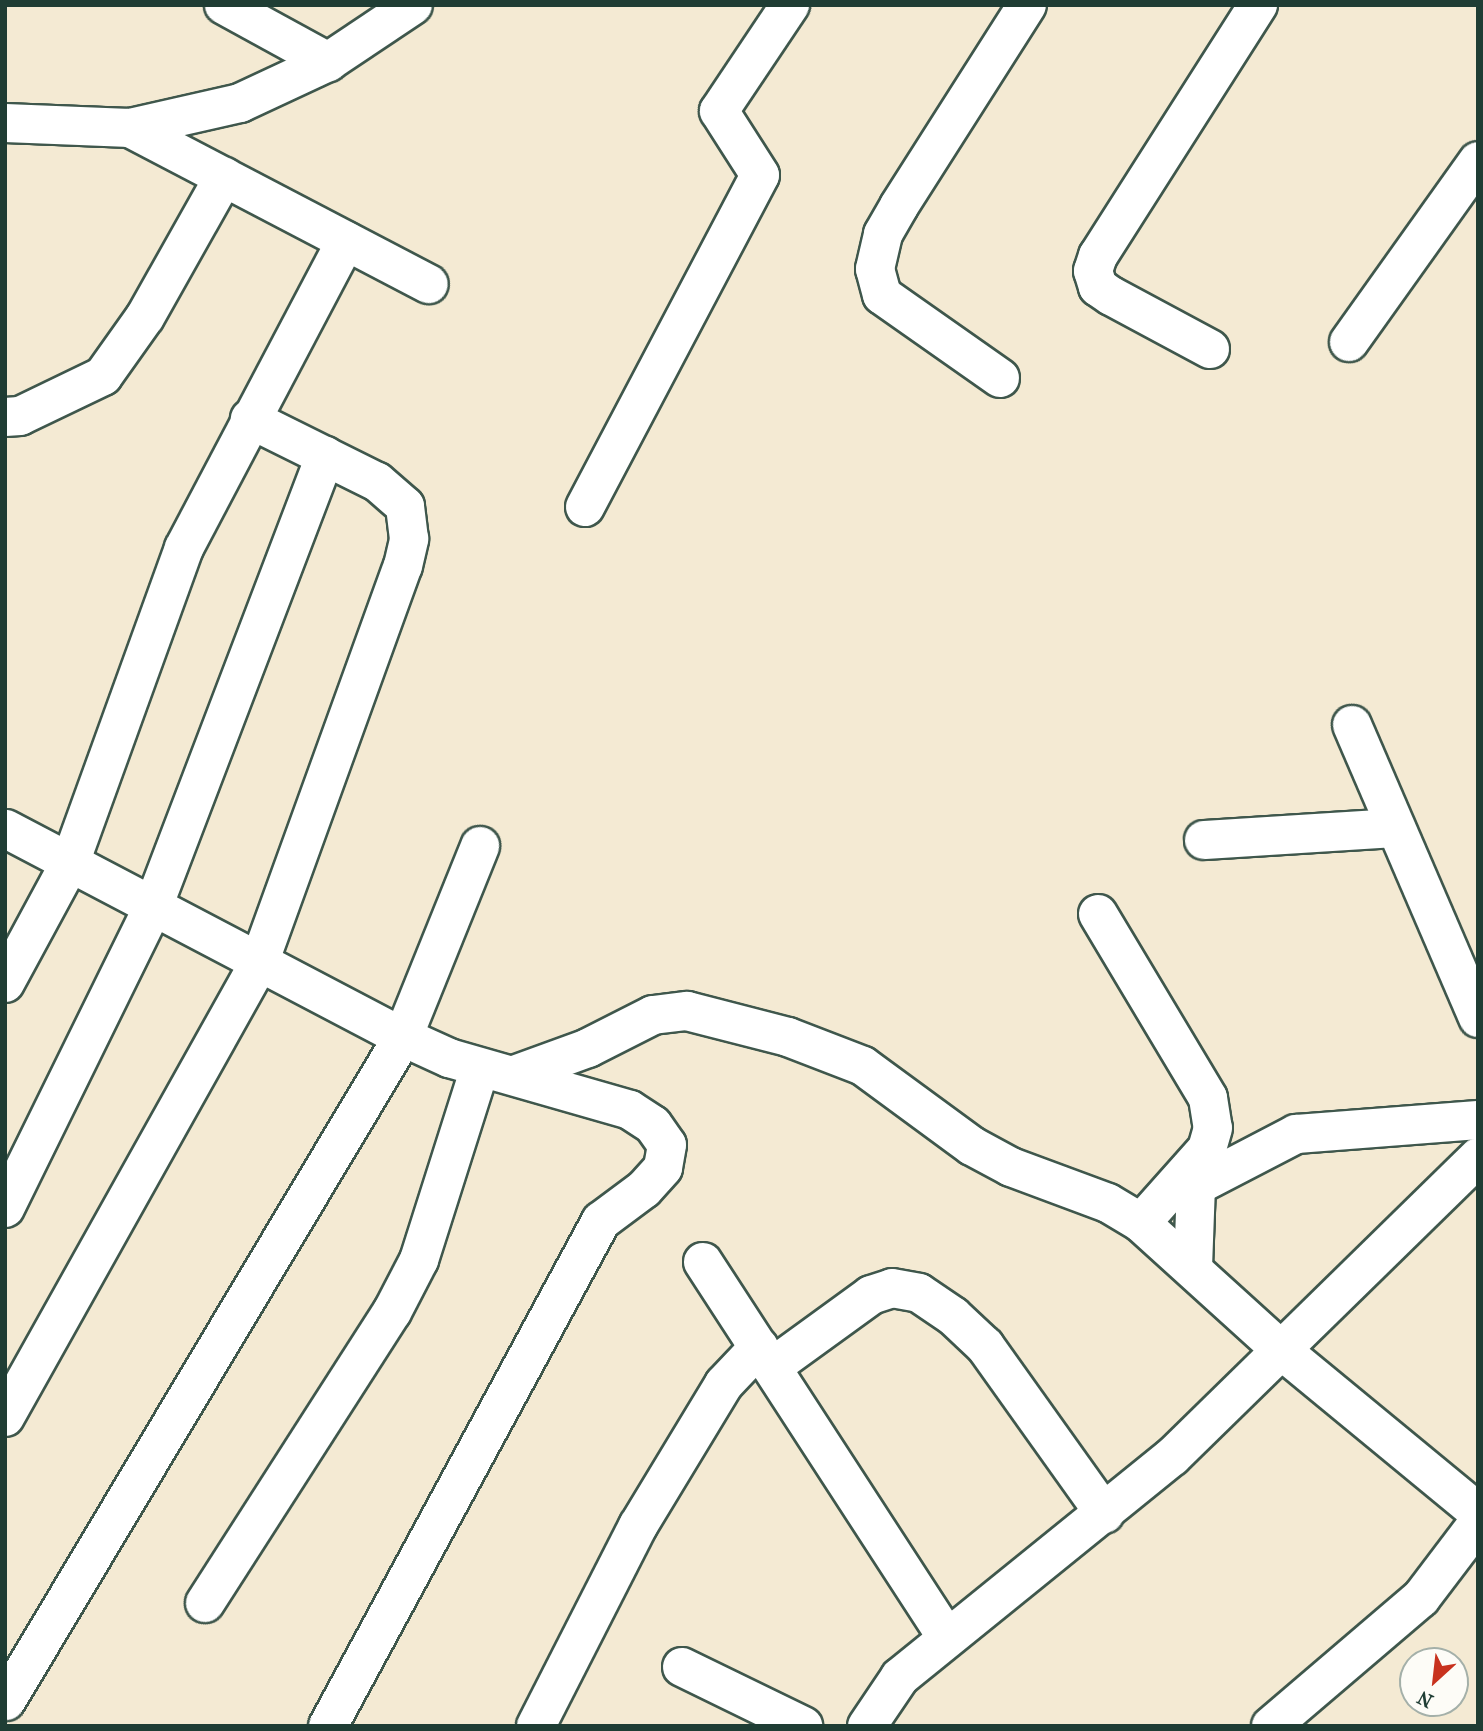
<!DOCTYPE html>
<style>
body{margin:0}
#map{position:relative;width:1483px;height:1731px;overflow:hidden;background:#f4ead3;font-family:"IM FELL French Canon",serif}
div>[style]{position:absolute}
.roads{filter:drop-shadow(2px 0 #3f574c) drop-shadow(-2px 0 #3f574c) drop-shadow(0 2px #3f574c) drop-shadow(0 -2px #3f574c)}
.minor>*{height:38px;margin:-19px;padding:0 19px;transform-origin:19px;border-radius:19px;background:#fff}
span{translate:-50% -50%;white-space:nowrap;text-align:center;line-height:1.15;-webkit-text-stroke:5px #fdfcf7;paint-order:stroke}
.frame{position:absolute;inset:0;border:7px solid #1f3d34;pointer-events:none}
.north{position:absolute;left:1399px;top:1647px;width:70px;height:70px;box-sizing:border-box;background:#fdfcf7;border:2px solid #a4b0a9;border-radius:50%;rotate:207deg;font-size:19px;font-weight:700;line-height:28px;text-align:center;color:#1f3d34}
.north::after{content:'';display:block;margin:auto;width:24px;height:32px;background:#c8321e;clip-path:polygon(50% 0,100% 100%,50% 72%,0 100%)}
</style>
<div id="map">
<div class="roads">
<div class="minor">
<div style="left:224px;top:5px;width:119px;rotate:28.7deg"></div>
<div style="left:5px;top:123px;width:125px;rotate:2.3deg"></div>
<div style="left:130px;top:128px;width:113px;rotate:-12.8deg"></div>
<div style="left:240px;top:103px;width:97px;rotate:-25deg"></div>
<div style="left:328px;top:62px;width:102px;rotate:-33.8deg"></div>
<div style="left:130px;top:128px;width:337px;rotate:27.6deg"></div>
<div style="left:1349px;top:342px;width:222px;rotate:-54.5deg"></div>
<div style="left:1210px;top:349px;width:112px;rotate:-151.8deg"></div>
<div style="left:1111px;top:296px;width:16px;rotate:-145deg"></div>
<div style="left:1098px;top:287px;width:17px;rotate:-107deg"></div>
<div style="left:1093px;top:271px;width:16px;rotate:-72deg"></div>
<div style="left:1098px;top:256px;width:298px;rotate:-57.5deg"></div>
<div style="left:1000px;top:378px;width:144px;rotate:-144.9deg"></div>
<div style="left:882px;top:295px;width:27px;rotate:-105deg"></div>
<div style="left:875px;top:269px;width:36px;rotate:-77deg"></div>
<div style="left:883px;top:234px;width:32px;rotate:-60deg"></div>
<div style="left:899px;top:206px;width:238px;rotate:-57.5deg"></div>
<div style="left:5px;top:417px;width:15px;rotate:-4deg"></div>
<div style="left:20px;top:416px;width:92px;rotate:-25.7deg"></div>
<div style="left:103px;top:376px;width:72px;rotate:-54.6deg"></div>
<div style="left:145px;top:317px;width:161px;rotate:-60.6deg"></div>
<div style="left:585px;top:507px;width:375px;rotate:-62.2deg"></div>
<div style="left:760px;top:175px;width:76px;rotate:-122.6deg"></div>
<div style="left:719px;top:111px;width:128px;rotate:-56.2deg"></div>
<div style="left:1352px;top:725px;width:319px;rotate:66.7deg"></div>
<div style="left:6px;top:829px;width:448px;rotate:27.7deg"></div>
<div style="left:403px;top:1037px;width:51px;rotate:24.5deg"></div>
<div style="left:449px;top:1058px;width:188px;rotate:16deg"></div>
<div style="left:630px;top:1110px;width:27px;rotate:33deg"></div>
<div style="left:653px;top:1125px;width:24px;rotate:55deg"></div>
<div style="left:667px;top:1145px;width:23px;rotate:100deg"></div>
<div style="left:663px;top:1168px;width:28px;rotate:132deg"></div>
<div style="left:644px;top:1189px;width:54px;rotate:143.3deg"></div>
<div style="left:601px;top:1221px;width:574px;rotate:118.4deg"></div>
<div style="left:1204px;top:840px;width:192px;rotate:-3.6deg"></div>
<div style="left:1098px;top:914px;width:214px;rotate:59.1deg"></div>
<div style="left:1208px;top:1098px;width:30px;rotate:81deg"></div>
<div style="left:1213px;top:1128px;width:22px;rotate:106deg"></div>
<div style="left:1207px;top:1149px;width:99px;rotate:131.7deg"></div>
<div style="left:5px;top:983px;width:136px;rotate:-61.6deg"></div>
<div style="left:70px;top:863px;width:335px;rotate:-70.1deg"></div>
<div style="left:184px;top:548px;width:347px;rotate:-62.2deg"></div>
<div style="left:514px;top:1075px;width:79px;rotate:-20deg"></div>
<div style="left:588px;top:1048px;width:73px;rotate:-26.9deg"></div>
<div style="left:653px;top:1015px;width:34px;rotate:-7deg"></div>
<div style="left:687px;top:1011px;width:104px;rotate:14.4deg"></div>
<div style="left:788px;top:1037px;width:80px;rotate:21.1deg"></div>
<div style="left:863px;top:1066px;width:135px;rotate:36.3deg"></div>
<div style="left:972px;top:1146px;width:44px;rotate:28.3deg"></div>
<div style="left:1011px;top:1167px;width:103px;rotate:20.4deg"></div>
<div style="left:1108px;top:1203px;width:39px;rotate:31deg"></div>
<div style="left:1141px;top:1223px;width:188px;rotate:42.2deg"></div>
<div style="left:1280px;top:1349px;width:256px;rotate:39.5deg"></div>
<div style="left:5px;top:1208px;width:335px;rotate:-63.8deg"></div>
<div style="left:153px;top:907px;width:483px;rotate:-69.1deg"></div>
<div style="left:703px;top:1262px;width:448px;rotate:57deg"></div>
<div style="left:1193px;top:1267px;width:81px;rotate:-87.9deg"></div>
<div style="left:1196px;top:1186px;width:113px;rotate:-27.5deg"></div>
<div style="left:1296px;top:1134px;width:183px;rotate:-4.4deg"></div>
<div style="left:772px;top:1367px;width:122px;rotate:-36deg"></div>
<div style="left:871px;top:1295px;width:22px;rotate:-18deg"></div>
<div style="left:892px;top:1288px;width:27px;rotate:10deg"></div>
<div style="left:919px;top:1293px;width:41px;rotate:34.1deg"></div>
<div style="left:953px;top:1316px;width:44px;rotate:43.2deg"></div>
<div style="left:985px;top:1346px;width:206px;rotate:54.5deg"></div>
<div style="left:5px;top:1417px;width:520px;rotate:-60.77deg"></div>
<div style="left:259px;top:963px;width:422px;rotate:-70.1deg"></div>
<div style="left:403px;top:566px;width:28px;rotate:-77deg"></div>
<div style="left:409px;top:539px;width:33px;rotate:-97deg"></div>
<div style="left:405px;top:506px;width:37px;rotate:-139deg"></div>
<div style="left:377px;top:482px;width:142px;rotate:-153.6deg"></div>
<div style="left:205px;top:1603px;width:346px;rotate:-57.3deg"></div>
<div style="left:392px;top:1312px;width:59px;rotate:-62.6deg"></div>
<div style="left:419px;top:1260px;width:201px;rotate:-72.4deg"></div>
<div style="left:682px;top:1667px;width:135px;rotate:26deg"></div>
<div style="left:6px;top:1701px;width:774px;rotate:-59.13deg"></div>
<div style="left:403px;top:1037px;width:206px;rotate:-68deg"></div>
<div style="left:536px;top:1726px;width:225px;rotate:-63deg"></div>
<div style="left:638px;top:1526px;width:166px;rotate:-58.8deg"></div>
<div style="left:724px;top:1384px;width:51px;rotate:-46.6deg"></div>
<div style="left:867px;top:1726px;width:59px;rotate:-56deg"></div>
<div style="left:900px;top:1677px;width:350px;rotate:-39deg"></div>
<div style="left:1172px;top:1457px;width:429px;rotate:-44.4deg"></div>
<div style="left:1271px;top:1726px;width:197px;rotate:-40.5deg"></div>
<div style="left:1421px;top:1598px;width:94px;rotate:-52.8deg"></div>
</div>
</div>
<div class="frame"></div>
<div class="north">N</div>
</div>
